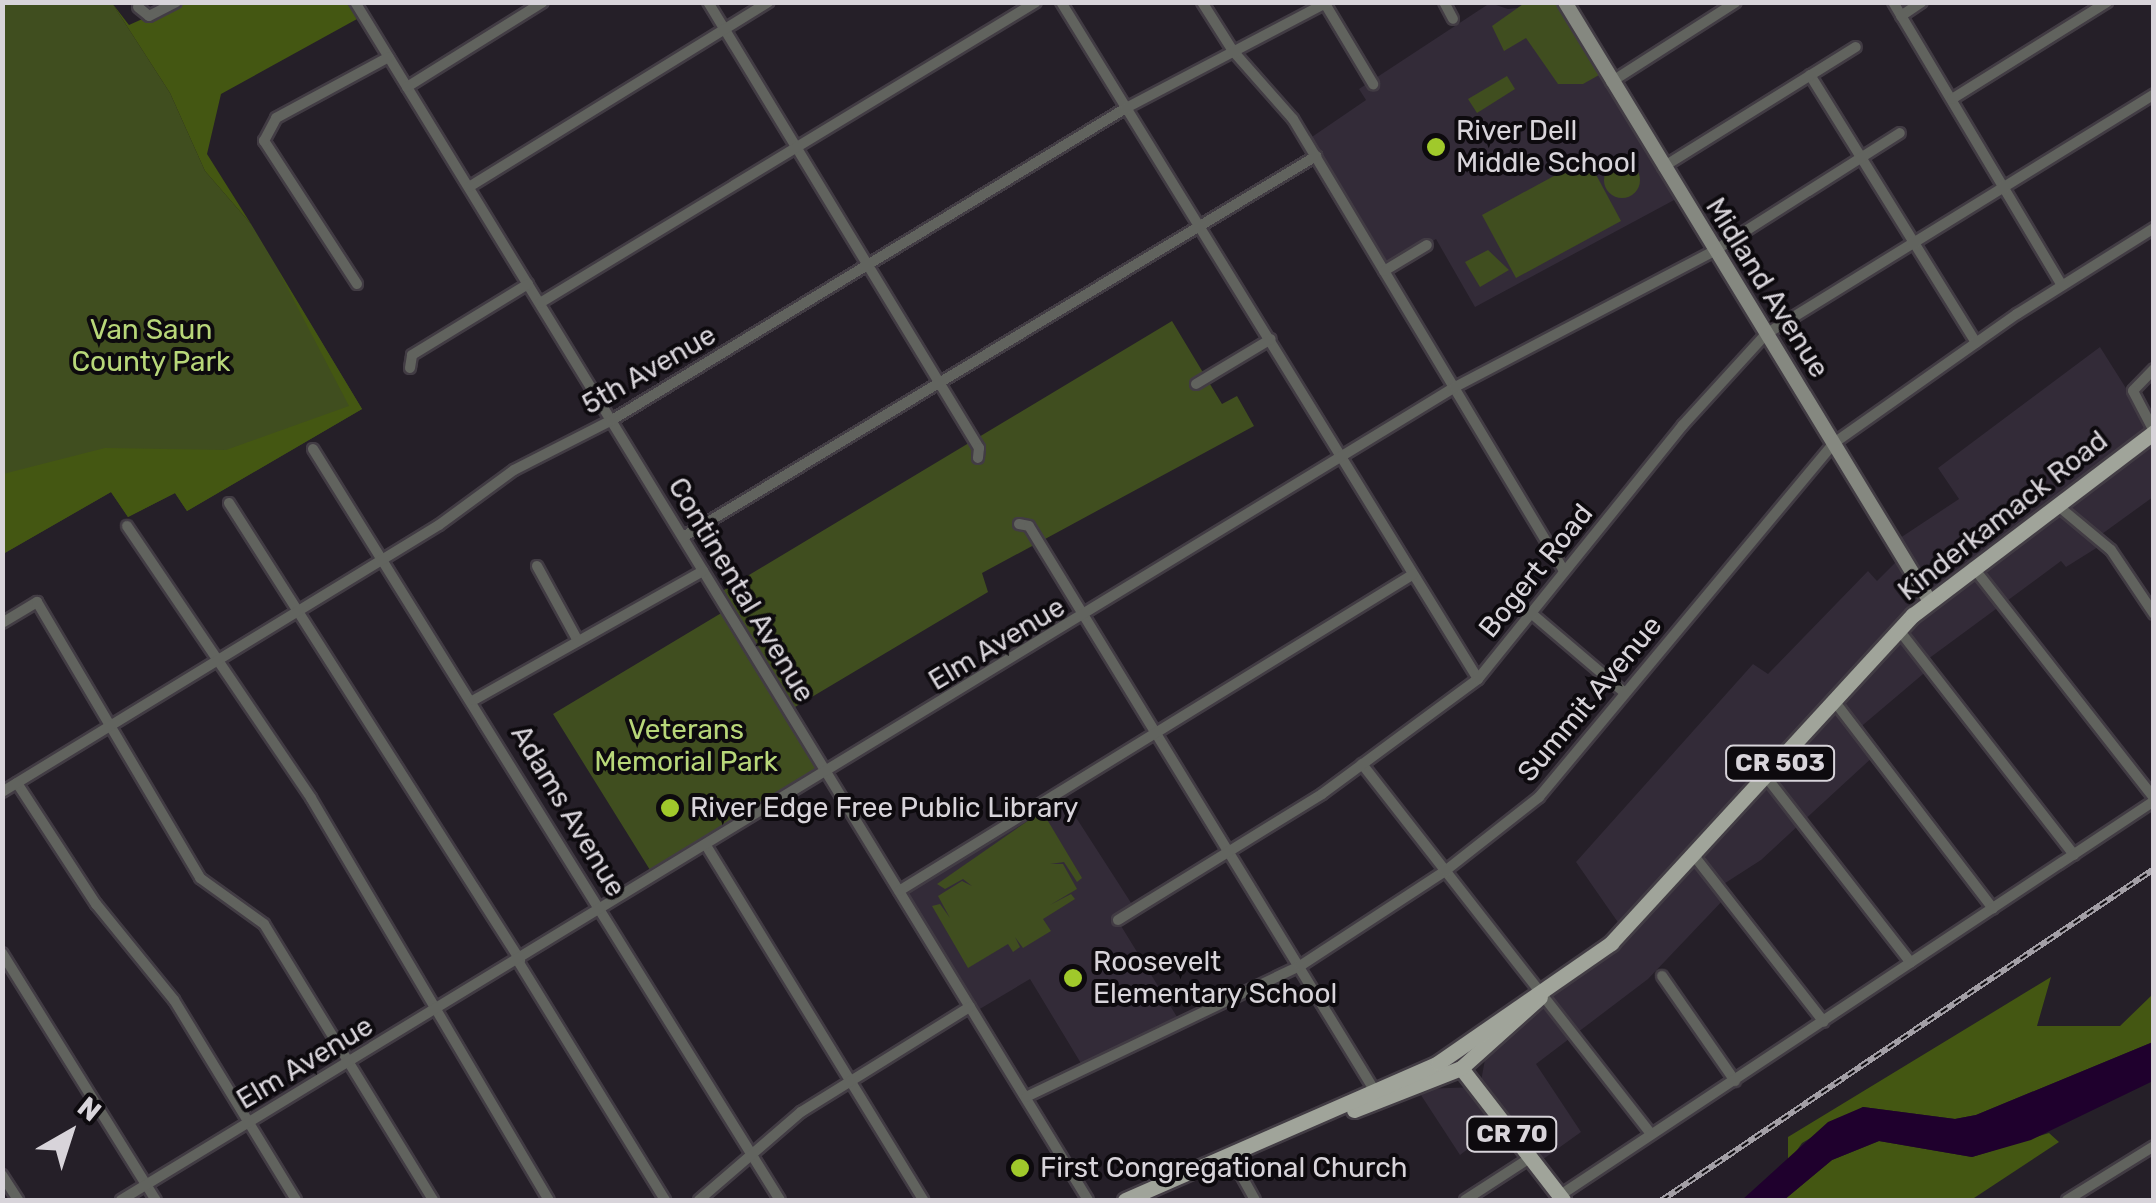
<!DOCTYPE html>
<style>
body{margin:0}
#map{position:relative;width:2156px;height:1203px;overflow:hidden;background:#251f28;font-family:Rubik,sans-serif}
div>[style]{position:absolute}
.built>*{inset:0;background:#332b38}
.green>*{inset:0;background:#404e1f}
.round{border-radius:50%}
.forest>*{inset:0;background:#445712}
.water>*{inset:0;background:#1f002d}
.roads{filter:drop-shadow(2px 0 #423c44) drop-shadow(-2px 0 #423c44) drop-shadow(0 2px #423c44) drop-shadow(0 -2px #423c44)}
.street>*{height:10px;margin:-5px;padding:0 5px;transform-origin:5px;border-radius:5px;background:#61635e}
.secondary>*{height:14px;margin:-7px;padding:0 7px;transform-origin:7px;border-radius:7px;background:#858880}
.primary>*{height:15px;margin:-7.5px;padding:0 7.5px;transform-origin:7.5px;border-radius:7.5px;background:#a0a49a}
.rail>*{height:6px;margin-top:-3px;transform-origin:0;background:repeating-linear-gradient(90deg,#0d0a0e 0 8px,#a39fa6 0 16px);box-sizing:border-box;border-block:2px solid #a39fa6}
.dots>*{width:28px;height:28px;translate:-50% -50%;box-sizing:border-box;border:5px solid #0d0a0e;border-radius:50%}
span{translate:-50% -50%;white-space:nowrap;text-align:center;line-height:1.15;-webkit-text-stroke:8px #0d0a0e;paint-order:stroke}
.shield-label span{padding:2px 8px;background:#0d0a0e;border:2px solid;border-radius:8px;-webkit-text-stroke-width:0}
.shield-label{font-size:25px;color:#d8d4da;font-weight:700}
.poi-label{font-size:28px;color:#d8d4da}
.left{translate:0 -50%;text-align:left}
.street-label{font-size:28px;color:#d8d4da}
.park-label{font-size:28px;color:#b8d779}
.frame{position:absolute;inset:0;border:5px solid #d8d4da;pointer-events:none}
.north{position:absolute;left:20px;top:1083px;width:100px;height:100px;-webkit-text-stroke:8px #0d0a0e;paint-order:stroke;rotate:39deg;font-size:28px;font-weight:700;line-height:40px;text-align:center;color:#d8d4da}
.north::after{content:'';display:block;margin:auto;width:35px;height:45px;background:#d8d4da;clip-path:polygon(50% 0,100% 100%,50% 72%,0 100%)}
</style>
<div id="map">
<div class="built">
<div style="clip-path:polygon(1490px 3px,1508px 9px,1564px 3px,1676px 199px,1475px 307px,1436px 239px,1384px 271px,1306px 141px,1366px 100px,1359px 89px)"></div>
<div style="clip-path:polygon(2100px 347px,2153px 431px,2153px 497px,2095px 539px,2098px 547px,2066px 567px,2061px 561px,1924px 662px,1929px 669px,1857px 730px,1875px 755px,1761px 860px,1719px 887px,1726px 897px,1648px 979px,1536px 1064px,1581px 1132px,1535px 1165px,1503px 1122px,1460px 1155px,1417px 1089px,1480px 1087px,1487px 1048px,1542px 994px,1624px 931px,1576px 862px,1753px 664px,1768px 674px,1868px 571px,1877px 581px,1902px 556px,1894px 542px,1959px 499px,1938px 468px)"></div>
<div style="clip-path:polygon(1059px 791px,1135px 909px,1118px 921px,1182px 1025px,1085px 1070px,1030px 979px,973px 1013px,899px 891px)"></div>
</div>
<div class="green">
<div style="clip-path:polygon(1526px 2px,1557px 3px,1599px 75px,1583px 84px,1558px 84px,1526px 38px,1504px 51px,1492px 26px)"></div>
<div style="clip-path:polygon(2px 3px,112px 3px,170px 93px,205px 171px,251px 224px,362px 409px,187px 511px,175px 493px,128px 517px,111px 492px,3px 554px)"></div>
<div style="clip-path:polygon(1507px 76px,1515px 89px,1477px 113px,1468px 99px)"></div>
<div style="clip-path:polygon(1587px 158px,1621px 221px,1516px 278px,1482px 215px)"></div>
<div class="round" style="left:1604px;top:162px;width:36px;height:36px"></div>
<div style="clip-path:polygon(1488px 250px,1509px 270px,1480px 287px,1465px 262px)"></div>
<div style="clip-path:polygon(1172px 321px,1222px 404px,1237px 396px,1254px 426px,982px 573px,988px 592px,790px 710px,827px 771px,655px 878px,553px 714px,728px 609px,719px 593px)"></div>
<div style="clip-path:polygon(1042px 811px,1082px 878px,1077px 882px,1064px 862px,1050px 864px,1063px 864px,1077px 889px,1050px 905px,1071px 894px,1075px 899px,1043px 919px,1051px 931px,1023px 948px,1015px 937px,1020px 947px,1013px 952px,1008px 944px,968px 968px,932px 906px,940px 904px,950px 918px,938px 896px,962px 881px,972px 886px,963px 879px,945px 889px,937px 884px)"></div>
</div>
<div class="forest">
<div style="clip-path:polygon(112px 3px,129px 25px,178px 3px,347px 3px,357px 19px,221px 94px,207px 154px,251px 224px,205px 171px,170px 93px)"></div>
<div style="clip-path:polygon(278px 270px,362px 409px,187px 511px,175px 493px,128px 517px,111px 492px,3px 554px,3px 474px,105px 448px,226px 450px,349px 406px)"></div>
<div style="clip-path:polygon(2051px 977px,2037px 1026px,2120px 1026px,2153px 994px,2153px 1042px,1976px 1115px,1955px 1119px,1863px 1107px,1802px 1143px,1788px 1163px,1788px 1137px)"></div>
<div style="clip-path:polygon(2049px 1133px,2059px 1142px,1971px 1200px,1784px 1200px,1832px 1160px,1879px 1141px,1972px 1157px)"></div>
</div>
<div class="water">
<div style="clip-path:polygon(2153px 1042px,2153px 1081px,2031px 1140px,1972px 1157px,1879px 1141px,1832px 1160px,1784px 1200px,1742px 1200px,1828px 1122px,1863px 1107px,1955px 1119px,1976px 1115px)"></div>
</div>
<div class="roads">
<div class="street">
<div style="left:355px;top:2px;width:1404px;rotate:58.54deg"></div>
<div style="left:708px;top:2px;width:522px;rotate:58.72deg"></div>
<div style="left:979px;top:448px;width:10px;rotate:96deg"></div>
<div style="left:1061px;top:2px;width:795px;rotate:58.37deg"></div>
<div style="left:1202px;top:2px;width:58px;rotate:57.7deg"></div>
<div style="left:1233px;top:51px;width:91px;rotate:48.6deg"></div>
<div style="left:1293px;top:119px;width:527px;rotate:59.05deg"></div>
<div style="left:1324px;top:2px;width:96px;rotate:59.1deg"></div>
<div style="left:1444px;top:2px;width:19px;rotate:62deg"></div>
<div style="left:1893px;top:2px;width:330px;rotate:59.2deg"></div>
<div style="left:138px;top:7px;width:14px;rotate:39deg"></div>
<div style="left:149px;top:16px;width:30px;rotate:-27deg"></div>
<div style="left:1901px;top:16px;width:25px;rotate:-34deg"></div>
<div style="left:1810px;top:75px;width:315px;rotate:58.2deg"></div>
<div style="left:1611px;top:82px;width:148px;rotate:-32.6deg"></div>
<div style="left:407px;top:87px;width:160px;rotate:-32deg"></div>
<div style="left:1952px;top:99px;width:183px;rotate:-32deg"></div>
<div style="left:1663px;top:167px;width:227px;rotate:-31.9deg"></div>
<div style="left:469px;top:187px;width:352px;rotate:-31.7deg"></div>
<div style="left:1384px;top:271px;width:50px;rotate:-31.2deg"></div>
<div style="left:357px;top:284px;width:171px;rotate:-123deg"></div>
<div style="left:264px;top:141px;width:26px;rotate:-62deg"></div>
<div style="left:276px;top:118px;width:128px;rotate:-28.4deg"></div>
<div style="left:540px;top:303px;width:580px;rotate:-31.25deg"></div>
<div style="left:410px;top:368px;width:13px;rotate:-81deg"></div>
<div style="left:412px;top:355px;width:136px;rotate:-31.5deg"></div>
<div style="left:2154px;top:369px;width:30px;rotate:134deg"></div>
<div style="left:2133px;top:391px;width:45px;rotate:62.3deg"></div>
<div style="left:1196px;top:384px;width:87px;rotate:-31deg"></div>
<div style="left:313px;top:449px;width:884px;rotate:58.13deg"></div>
<div style="left:229px;top:503px;width:542px;rotate:57.51deg"></div>
<div style="left:2057px;top:505px;width:70px;rotate:39.8deg"></div>
<div style="left:2111px;top:550px;width:77px;rotate:56.1deg"></div>
<div style="left:1019px;top:524px;width:10px;rotate:11deg"></div>
<div style="left:1029px;top:526px;width:665px;rotate:58.53deg"></div>
<div style="left:127px;top:526px;width:328px;rotate:55.9deg"></div>
<div style="left:311px;top:798px;width:467px;rotate:59.4deg"></div>
<div style="left:683px;top:537px;width:739px;rotate:-31.04deg"></div>
<div style="left:537px;top:566px;width:83px;rotate:61.3deg"></div>
<div style="left:1973px;top:567px;width:293px;rotate:51.9deg"></div>
<div style="left:1531px;top:613px;width:123px;rotate:40.4deg"></div>
<div style="left:2px;top:623px;width:41px;rotate:-31deg"></div>
<div style="left:37px;top:602px;width:321px;rotate:59.4deg"></div>
<div style="left:200px;top:878px;width:79px;rotate:35.7deg"></div>
<div style="left:264px;top:924px;width:324px;rotate:58.5deg"></div>
<div style="left:1899px;top:630px;width:285px;rotate:52.1deg"></div>
<div style="left:474px;top:700px;width:263px;rotate:-29.4deg"></div>
<div style="left:1835px;top:702px;width:260px;rotate:52.6deg"></div>
<div style="left:1362px;top:764px;width:469px;rotate:52deg"></div>
<div style="left:1767px;top:778px;width:234px;rotate:52.1deg"></div>
<div style="left:17px;top:783px;width:145px;rotate:56.9deg"></div>
<div style="left:96px;top:904px;width:124px;rotate:50.9deg"></div>
<div style="left:174px;top:1000px;width:234px;rotate:58.6deg"></div>
<div style="left:2px;top:792px;width:512px;rotate:-31.42deg"></div>
<div style="left:439px;top:525px;width:93px;rotate:-36.3deg"></div>
<div style="left:514px;top:470px;width:110px;rotate:-27deg"></div>
<div style="left:612px;top:420px;width:601px;rotate:-31.26deg"></div>
<div style="left:1126px;top:108px;width:228px;rotate:-27.7deg"></div>
<div style="left:707px;top:847px;width:414px;rotate:58.5deg"></div>
<div style="left:1695px;top:857px;width:209px;rotate:52deg"></div>
<div style="left:899px;top:891px;width:603px;rotate:-31.63deg"></div>
<div style="left:1118px;top:920px;width:240px;rotate:-31.7deg"></div>
<div style="left:1322px;top:794px;width:194px;rotate:-36.4deg"></div>
<div style="left:1478px;top:679px;width:326px;rotate:-51.1deg"></div>
<div style="left:1683px;top:425px;width:123px;rotate:-47.6deg"></div>
<div style="left:1766px;top:334px;width:456px;rotate:-31.7deg"></div>
<div style="left:2px;top:953px;width:291px;rotate:58.1deg"></div>
<div style="left:518px;top:961px;width:281px;rotate:58.4deg"></div>
<div style="left:1662px;top:976px;width:128px;rotate:55.2deg"></div>
<div style="left:1026px;top:1097px;width:304px;rotate:-25.6deg"></div>
<div style="left:1300px;top:966px;width:173px;rotate:-33.2deg"></div>
<div style="left:1445px;top:871px;width:120px;rotate:-38.2deg"></div>
<div style="left:1539px;top:797px;width:461px;rotate:-50.2deg"></div>
<div style="left:1834px;top:443px;width:224px;rotate:-35.2deg"></div>
<div style="left:2017px;top:314px;width:162px;rotate:-32.1deg"></div>
<div style="left:1230px;top:1155px;width:51px;rotate:60.9deg"></div>
<div style="left:2px;top:1175px;width:30px;rotate:57deg"></div>
<div style="left:1559px;top:1196px;width:714px;rotate:-33.58deg"></div>
<div style="left:121px;top:1200px;width:1562px;rotate:-31.36deg"></div>
<div style="left:1455px;top:387px;width:293px;rotate:-27.7deg"></div>
<div style="left:1714px;top:251px;width:220px;rotate:-32.4deg"></div>
<div style="left:699px;top:1200px;width:135px;rotate:-40.8deg"></div>
<div style="left:801px;top:1112px;width:199px;rotate:-31.9deg"></div>
<div style="left:1465px;top:1200px;width:77px;rotate:-32.9deg"></div>
<div style="left:2067px;top:1200px;width:102px;rotate:-31.8deg"></div>
</div>
<div class="secondary">
<div style="left:1565px;top:2px;width:700px;rotate:58.67deg"></div>
</div>
<div class="primary">
<div style="left:1461px;top:1068px;width:167px;rotate:52.3deg"></div>
<div style="left:1354px;top:1110px;width:115px;rotate:-21.4deg"></div>
<div style="left:1461px;top:1068px;width:106px;rotate:-41.9deg"></div>
<div style="left:1125px;top:1200px;width:342px;rotate:-23.6deg"></div>
<div style="left:1438px;top:1063px;width:211px;rotate:-34.7deg"></div>
<div style="left:1611px;top:943px;width:446px;rotate:-47.4deg"></div>
<div style="left:1913px;top:615px;width:303px;rotate:-37.2deg"></div>
</div>
</div>
<div class="rail">
<div style="left:1662px;top:1200px;width:593px;rotate:-33.93deg"></div>
</div>
<div class="dots">
<div style="left:1436px;top:147px;background:#a0c92b"></div>
<div style="left:670px;top:808px;background:#a0c92b"></div>
<div style="left:1073px;top:978px;background:#a0c92b"></div>
<div style="left:1020px;top:1168px;background:#a0c92b"></div>
</div>
<div class="shield-label">
<span style="left:1780px;top:763px">CR 503</span>
<span style="left:1512px;top:1134px">CR 70</span>
</div>
<div class="poi-label">
<span class="left" style="left:1456px;top:147px">River Dell<br>Middle School</span>
<span class="left" style="left:690px;top:808px">River Edge Free Public Library</span>
<span class="left" style="left:1093px;top:978px">Roosevelt<br>Elementary School</span>
<span class="left" style="left:1040px;top:1168px">First Congregational Church</span>
</div>
<div class="street-label">
<span style="left:1767px;top:288px;rotate:58deg">Midland Avenue</span>
<span style="left:649px;top:370px;rotate:-30deg">5th Avenue</span>
<span style="left:2003px;top:516px;rotate:-38deg">Kinderkamack Road</span>
<span style="left:1536px;top:571px;rotate:-51deg">Bogert Road</span>
<span style="left:741px;top:590px;rotate:59deg">Continental Avenue</span>
<span style="left:997px;top:644px;rotate:-31deg">Elm Avenue</span>
<span style="left:1590px;top:699px;rotate:-50deg">Summit Avenue</span>
<span style="left:568px;top:811px;rotate:59deg">Adams Avenue</span>
<span style="left:305px;top:1063px;rotate:-31deg">Elm Avenue</span>
</div>
<div class="park-label">
<span style="left:151px;top:346px">Van Saun<br>County Park</span>
<span style="left:686px;top:746px">Veterans<br>Memorial Park</span>
</div>
<div class="frame"></div>
<div class="north">N</div>
</div>
